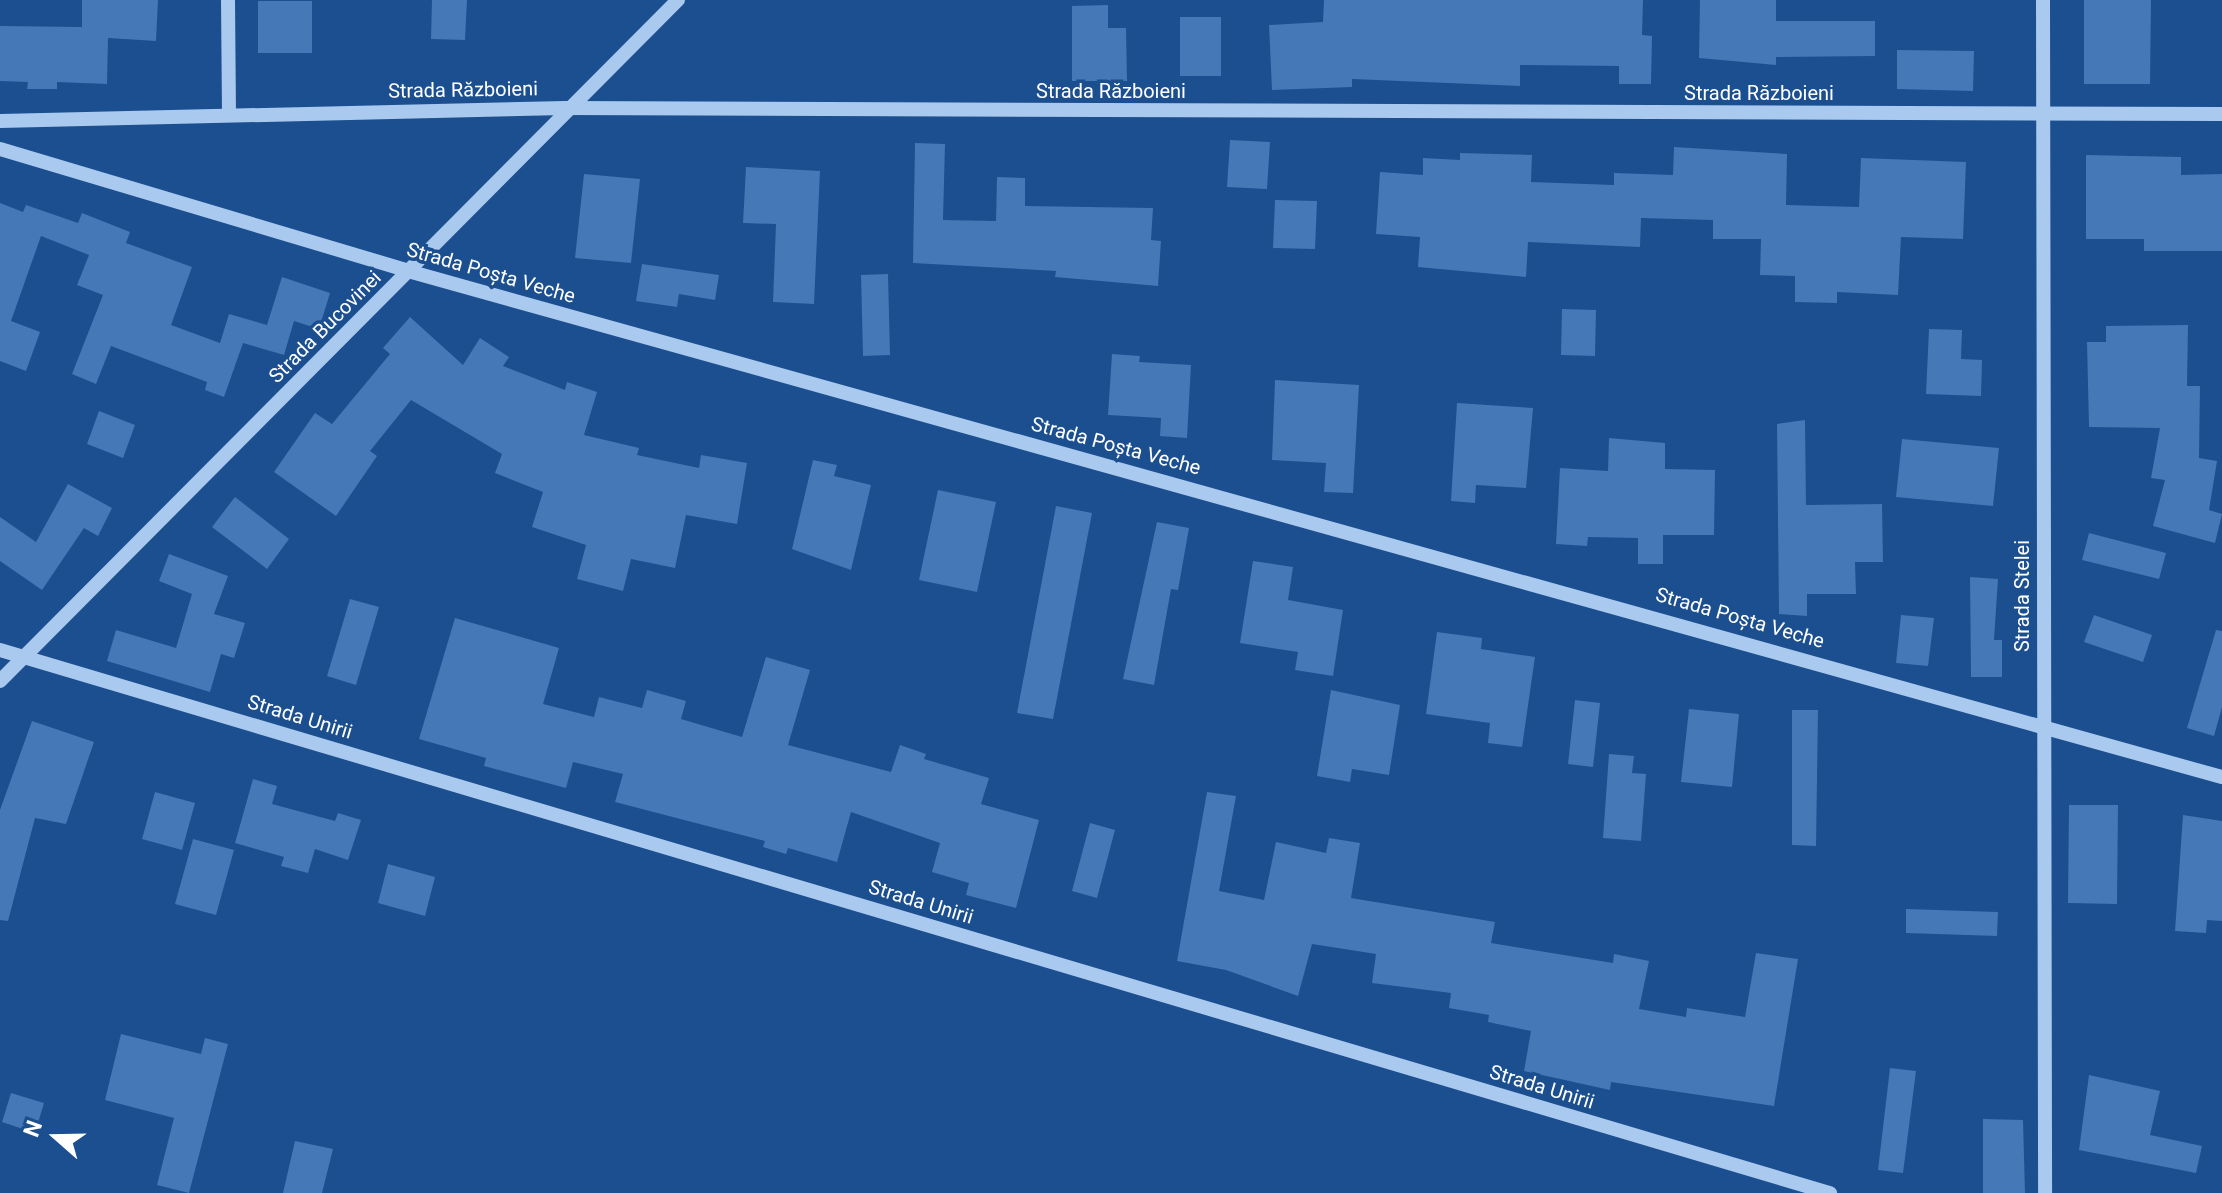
<!DOCTYPE html>
<meta charset="utf-8">
<style>
body{margin:0}
#map{position:relative;width:2222px;height:1193px;overflow:hidden;background:#1b4f8f;font-family:Roboto,sans-serif}
div>[style]{position:absolute}
.building>*{inset:0;background:#4478b7}
.minor>*{height:14px;margin:-7px;padding:0 7px;transform-origin:7px;border-radius:7px;background:#a9c9ee}
span{translate:-50% -50%;white-space:nowrap;text-align:center;line-height:1.15;-webkit-text-stroke:7px #1b4f8f;paint-order:stroke}
.street-label{font-size:20px;color:#fff}
.north{position:absolute;left:16px;top:1097px;width:80px;height:80px;-webkit-text-stroke:6px #1b4f8f;paint-order:stroke;rotate:290deg;font-size:22px;font-weight:700;line-height:32px;text-align:center;color:#fff}
.north::after{content:'';display:block;margin:auto;width:28px;height:36px;background:#fff;clip-path:polygon(50% 0,100% 100%,50% 72%,0 100%)}
</style>
<div id="map">
<div class="building">
<div style="clip-path:polygon(82px 0,158px 0,156px 41px,108px 38px,107px 84px,57px 82px,57px 89px,27px 89px,28px 82px,0 81px,0 26px,82px 27px)"></div>
<div style="clip-path:polygon(432px 0,467px 0,465px 40px,431px 39px)"></div>
<div style="clip-path:polygon(1324px 0,1643px 0,1642px 35px,1652px 36px,1651px 84px,1619px 84px,1619px 66px,1520px 65px,1520px 86px,1352px 79px,1352px 87px,1272px 90px,1269px 25px,1323px 22px)"></div>
<div style="clip-path:polygon(1700px 0,1776px 0,1776px 21px,1875px 21px,1875px 56px,1776px 57px,1776px 65px,1699px 58px)"></div>
<div style="clip-path:polygon(2084px 0,2151px 0,2150px 84px,2084px 84px)"></div>
<div style="clip-path:polygon(258px 1px,312px 1px,312px 53px,258px 53px)"></div>
<div style="clip-path:polygon(1108px 5px,1108px 28px,1126px 28px,1127px 81px,1072px 81px,1072px 6px)"></div>
<div style="clip-path:polygon(1180px 17px,1221px 17px,1221px 76px,1180px 76px)"></div>
<div style="clip-path:polygon(1897px 50px,1974px 51px,1973px 91px,1897px 89px)"></div>
<div style="clip-path:polygon(1230px 140px,1270px 142px,1267px 189px,1227px 187px)"></div>
<div style="clip-path:polygon(915px 143px,945px 144px,943px 220px,996px 221px,997px 177px,1025px 178px,1025px 206px,1153px 208px,1151px 240px,1161px 241px,1158px 286px,1055px 277px,1056px 271px,913px 263px)"></div>
<div style="clip-path:polygon(1674px 147px,1787px 154px,1786px 205px,1859px 207px,1861px 158px,1966px 162px,1963px 239px,1901px 237px,1898px 295px,1837px 292px,1837px 303px,1795px 302px,1795px 276px,1760px 275px,1761px 239px,1713px 239px,1713px 220px,1641px 218px,1640px 247px,1528px 242px,1526px 277px,1418px 267px,1420px 237px,1376px 234px,1380px 172px,1423px 175px,1423px 158px,1460px 160px,1460px 153px,1532px 155px,1531px 182px,1614px 185px,1614px 173px,1673px 175px)"></div>
<div style="clip-path:polygon(2086px 155px,2181px 157px,2181px 175px,2222px 174px,2222px 251px,2144px 251px,2144px 239px,2086px 239px)"></div>
<div style="clip-path:polygon(746px 167px,820px 171px,814px 304px,773px 302px,776px 224px,743px 223px)"></div>
<div style="clip-path:polygon(584px 174px,640px 179px,631px 263px,575px 258px)"></div>
<div style="clip-path:polygon(1275px 200px,1317px 201px,1315px 249px,1273px 248px)"></div>
<div style="clip-path:polygon(0 203px,23px 212px,26px 205px,78px 223px,82px 213px,130px 232px,126px 243px,192px 267px,171px 325px,220px 343px,229px 314px,267px 325px,282px 277px,330px 293px,319px 329px,294px 321px,284px 355px,243px 343px,224px 397px,205px 390px,207px 382px,111px 346px,96px 384px,72px 374px,103px 295px,77px 285px,89px 255px,41px 236px,11px 321px,40px 332px,26px 371px,0 361px)"></div>
<div style="clip-path:polygon(642px 264px,719px 275px,715px 300px,679px 294px,677px 307px,636px 301px)"></div>
<div style="clip-path:polygon(888px 274px,890px 355px,863px 356px,861px 275px)"></div>
<div style="clip-path:polygon(1562px 309px,1596px 310px,1595px 356px,1561px 355px)"></div>
<div style="clip-path:polygon(410px 317px,463px 365px,480px 338px,509px 357px,503px 366px,565px 390px,567px 382px,597px 392px,584px 435px,639px 448px,637px 455px,699px 468px,701px 455px,747px 463px,737px 524px,686px 515px,675px 568px,631px 559px,623px 591px,577px 579px,586px 545px,532px 527px,543px 492px,495px 473px,502px 454px,411px 400px,370px 451px,377px 456px,336px 516px,274px 472px,315px 413px,332px 424px,390px 354px,383px 348px)"></div>
<div style="clip-path:polygon(2188px 325px,2187px 386px,2200px 386px,2199px 458px,2217px 461px,2209px 510px,2222px 514px,2215px 543px,2153px 526px,2165px 480px,2151px 478px,2160px 428px,2089px 427px,2087px 342px,2106px 342px,2106px 326px)"></div>
<div style="clip-path:polygon(1929px 329px,1962px 330px,1961px 359px,1982px 360px,1981px 396px,1926px 394px)"></div>
<div style="clip-path:polygon(1112px 354px,1140px 356px,1139px 362px,1191px 365px,1187px 438px,1160px 436px,1161px 418px,1108px 415px)"></div>
<div style="clip-path:polygon(1275px 380px,1359px 385px,1353px 493px,1324px 492px,1326px 463px,1272px 460px)"></div>
<div style="clip-path:polygon(1457px 403px,1533px 408px,1526px 488px,1476px 485px,1475px 503px,1451px 501px)"></div>
<div style="clip-path:polygon(99px 411px,135px 425px,123px 458px,87px 444px)"></div>
<div style="clip-path:polygon(1805px 420px,1806px 505px,1882px 504px,1883px 562px,1855px 562px,1856px 594px,1807px 594px,1807px 616px,1779px 614px,1777px 424px)"></div>
<div style="clip-path:polygon(1609px 438px,1665px 443px,1665px 469px,1715px 470px,1714px 535px,1663px 535px,1663px 564px,1638px 564px,1638px 538px,1588px 537px,1587px 546px,1556px 544px,1560px 468px,1608px 471px)"></div>
<div style="clip-path:polygon(1902px 439px,1999px 448px,1993px 506px,1896px 497px)"></div>
<div style="clip-path:polygon(813px 460px,837px 465px,834px 476px,871px 485px,851px 570px,792px 549px)"></div>
<div style="clip-path:polygon(68px 484px,112px 508px,98px 536px,84px 528px,42px 590px,0 561px,0 517px,36px 542px)"></div>
<div style="clip-path:polygon(938px 490px,996px 502px,977px 592px,919px 580px)"></div>
<div style="clip-path:polygon(235px 497px,289px 539px,267px 569px,212px 527px)"></div>
<div style="clip-path:polygon(1056px 506px,1092px 513px,1053px 719px,1017px 713px)"></div>
<div style="clip-path:polygon(1157px 522px,1189px 528px,1178px 590px,1171px 589px,1154px 685px,1123px 679px)"></div>
<div style="clip-path:polygon(2089px 533px,2166px 553px,2159px 579px,2082px 560px)"></div>
<div style="clip-path:polygon(169px 554px,228px 576px,214px 614px,245px 623px,234px 658px,221px 654px,210px 692px,107px 661px,116px 630px,176px 648px,192px 594px,159px 581px)"></div>
<div style="clip-path:polygon(1253px 561px,1293px 567px,1288px 600px,1343px 610px,1333px 676px,1295px 670px,1298px 652px,1240px 643px)"></div>
<div style="clip-path:polygon(1970px 577px,1998px 579px,1994px 640px,2002px 640px,2002px 677px,1971px 677px)"></div>
<div style="clip-path:polygon(350px 599px,379px 607px,356px 685px,327px 676px)"></div>
<div style="clip-path:polygon(1901px 615px,1934px 618px,1928px 666px,1896px 663px)"></div>
<div style="clip-path:polygon(2094px 615px,2152px 635px,2143px 662px,2084px 642px)"></div>
<div style="clip-path:polygon(455px 618px,559px 648px,543px 704px,594px 717px,599px 697px,642px 708px,647px 690px,686px 701px,681px 719px,742px 737px,766px 657px,810px 670px,788px 745px,891px 772px,900px 745px,926px 754px,924px 759px,989px 778px,981px 804px,1039px 820px,1016px 908px,966px 895px,969px 883px,932px 872px,940px 843px,851px 812px,837px 862px,788px 848px,786px 854px,763px 847px,765px 841px,615px 802px,623px 774px,573px 762px,566px 788px,484px 766px,486px 758px,419px 739px)"></div>
<div style="clip-path:polygon(2216px 630px,2222px 631px,2222px 707px,2214px 736px,2187px 728px)"></div>
<div style="clip-path:polygon(1437px 632px,1482px 638px,1481px 649px,1535px 657px,1522px 747px,1488px 743px,1490px 723px,1426px 714px)"></div>
<div style="clip-path:polygon(1331px 690px,1400px 705px,1389px 775px,1352px 769px,1350px 782px,1317px 776px)"></div>
<div style="clip-path:polygon(1575px 700px,1600px 703px,1593px 767px,1568px 764px)"></div>
<div style="clip-path:polygon(1689px 709px,1739px 714px,1732px 787px,1681px 782px)"></div>
<div style="clip-path:polygon(1792px 710px,1818px 710px,1816px 846px,1792px 845px)"></div>
<div style="clip-path:polygon(32px 721px,94px 742px,66px 824px,35px 818px,8px 921px,0 920px,0 810px)"></div>
<div style="clip-path:polygon(1609px 754px,1634px 756px,1632px 773px,1646px 774px,1641px 841px,1603px 838px)"></div>
<div style="clip-path:polygon(253px 779px,277px 786px,272px 804px,335px 821px,338px 813px,361px 820px,348px 860px,315px 849px,308px 873px,281px 866px,284px 857px,235px 843px)"></div>
<div style="clip-path:polygon(155px 792px,195px 803px,182px 850px,142px 839px)"></div>
<div style="clip-path:polygon(1207px 792px,1236px 796px,1219px 891px,1264px 900px,1276px 842px,1326px 853px,1329px 838px,1360px 843px,1351px 898px,1495px 922px,1491px 943px,1613px 963px,1614px 954px,1649px 961px,1639px 1009px,1686px 1017px,1687px 1008px,1745px 1017px,1756px 953px,1798px 959px,1774px 1106px,1611px 1082px,1610px 1090px,1524px 1071px,1531px 1031px,1488px 1022px,1489px 1015px,1449px 1008px,1451px 993px,1372px 983px,1376px 954px,1312px 944px,1298px 996px,1226px 970px,1177px 961px)"></div>
<div style="clip-path:polygon(2069px 805px,2118px 805px,2117px 904px,2068px 903px)"></div>
<div style="clip-path:polygon(2183px 815px,2222px 821px,2222px 921px,2207px 920px,2206px 933px,2175px 931px)"></div>
<div style="clip-path:polygon(1090px 823px,1115px 830px,1097px 898px,1072px 891px)"></div>
<div style="clip-path:polygon(193px 839px,234px 850px,216px 915px,175px 904px)"></div>
<div style="clip-path:polygon(388px 864px,435px 877px,425px 916px,378px 903px)"></div>
<div style="clip-path:polygon(1906px 909px,1998px 912px,1997px 936px,1906px 933px)"></div>
<div style="clip-path:polygon(121px 1034px,201px 1054px,205px 1038px,228px 1044px,189px 1193px,157px 1185px,174px 1118px,105px 1100px)"></div>
<div style="clip-path:polygon(1890px 1068px,1916px 1071px,1903px 1173px,1878px 1170px)"></div>
<div style="clip-path:polygon(2089px 1075px,2160px 1091px,2150px 1135px,2202px 1146px,2196px 1173px,2079px 1150px)"></div>
<div style="clip-path:polygon(11px 1093px,44px 1103px,35px 1133px,2px 1122px)"></div>
<div style="clip-path:polygon(1983px 1119px,2023px 1120px,2025px 1193px,1983px 1193px)"></div>
<div style="clip-path:polygon(295px 1141px,333px 1149px,322px 1193px,283px 1193px)"></div>
</div>
<div class="minor">
<div style="left:228px;top:0;width:113px;rotate:89.5deg"></div>
<div style="left:2043px;top:0;width:1193px;rotate:89.9deg"></div>
<div style="left:0;top:121px;width:565px;rotate:-1.32deg"></div>
<div style="left:565px;top:108px;width:1657px;rotate:0.21deg"></div>
<div style="left:0;top:149px;width:426px;rotate:16.6deg"></div>
<div style="left:408px;top:271px;width:1883px;rotate:15.59deg"></div>
<div style="left:0;top:650px;width:1909px;rotate:16.53deg"></div>
<div style="left:0;top:681px;width:961px;rotate:-45.13deg"></div>
</div>
<div class="street-label">
<span style="left:463px;top:90px;rotate:-1deg">Strada Războieni</span>
<span style="left:1111px;top:91px">Strada Războieni</span>
<span style="left:1759px;top:93px">Strada Războieni</span>
<span style="left:491px;top:273px;rotate:16deg">Strada Poșta Veche</span>
<span style="left:325px;top:327px;rotate:-45deg">Strada Bucovinei</span>
<span style="left:1116px;top:446px;rotate:15deg">Strada Poșta Veche</span>
<span style="left:2022px;top:596px;rotate:-90deg">Strada Stelei</span>
<span style="left:1740px;top:618px;rotate:16deg">Strada Poșta Veche</span>
<span style="left:300px;top:717px;rotate:17deg">Strada Unirii</span>
<span style="left:921px;top:902px;rotate:17deg">Strada Unirii</span>
<span style="left:1542px;top:1087px;rotate:17deg">Strada Unirii</span>
</div>
<div class="north">N</div>
</div>
